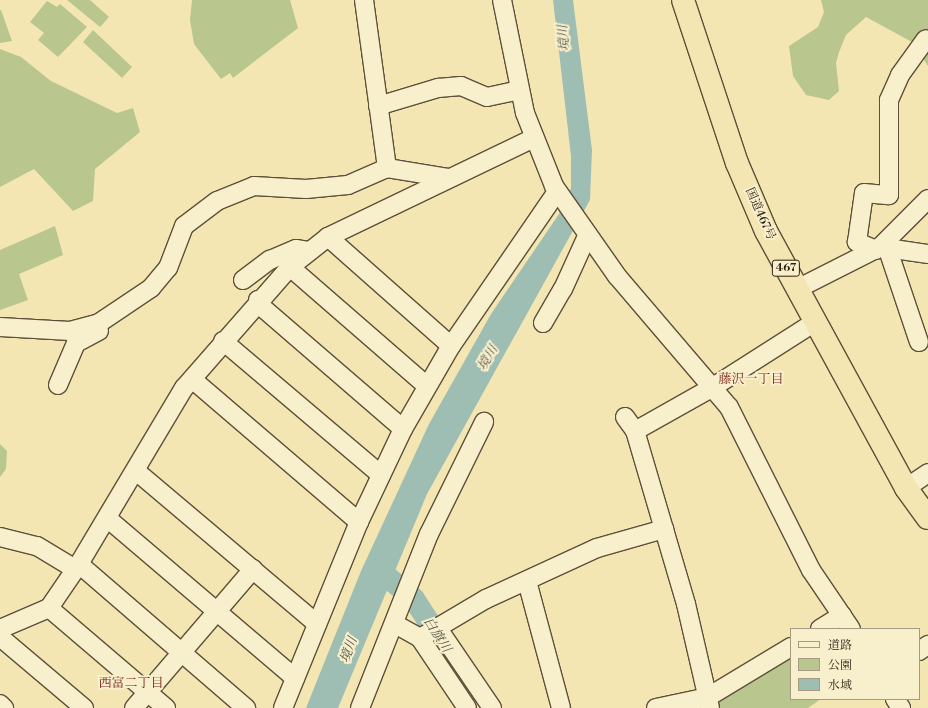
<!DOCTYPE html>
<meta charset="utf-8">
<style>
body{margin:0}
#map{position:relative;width:928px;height:708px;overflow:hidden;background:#f4e6b2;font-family:"Libre Bodoni","Noto Serif JP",serif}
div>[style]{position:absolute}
.green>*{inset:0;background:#b9c68e}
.water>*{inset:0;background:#9ebeb4}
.river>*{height:22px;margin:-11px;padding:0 11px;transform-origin:11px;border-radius:11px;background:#9ebeb4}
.roads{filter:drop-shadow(1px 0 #5d5039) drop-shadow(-1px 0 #5d5039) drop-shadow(0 1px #5d5039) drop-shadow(0 -1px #5d5039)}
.minor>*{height:18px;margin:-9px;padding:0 9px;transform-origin:9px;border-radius:9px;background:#f8efcd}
.highway>*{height:22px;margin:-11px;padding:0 11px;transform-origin:11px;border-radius:11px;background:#f4e6b2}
span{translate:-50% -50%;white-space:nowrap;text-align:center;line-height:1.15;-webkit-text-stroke:4px #f8efcd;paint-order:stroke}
.shield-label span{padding:1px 3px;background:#f8efcd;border:1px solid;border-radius:3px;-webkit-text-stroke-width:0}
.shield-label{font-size:11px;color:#2b1e11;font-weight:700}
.street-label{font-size:12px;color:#2b1e11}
.water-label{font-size:13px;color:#53564a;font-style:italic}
.neighbourhood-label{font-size:13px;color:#7a1f14}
.legend{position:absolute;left:790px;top:628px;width:130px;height:72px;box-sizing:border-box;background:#f8efcd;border:1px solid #a69b82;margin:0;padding:5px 7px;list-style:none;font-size:12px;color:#2b1e11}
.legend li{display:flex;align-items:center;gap:8px;height:20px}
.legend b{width:20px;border:1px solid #a69b82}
</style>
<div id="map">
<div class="green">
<div style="clip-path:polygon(67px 0,90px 0,109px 17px,100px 27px)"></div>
<div style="clip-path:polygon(192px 0,290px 0,298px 28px,233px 78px,230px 73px,221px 79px,194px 44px,190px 20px)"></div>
<div style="clip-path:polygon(821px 0,928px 0,928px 66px,912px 42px,866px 17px,846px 35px,839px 52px,836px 63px,839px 91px,829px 100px,806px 95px,793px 76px,789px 46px,818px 27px,824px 12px)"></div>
<div style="clip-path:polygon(47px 1px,57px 7px,60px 4px,87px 27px,58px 57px,38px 40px,44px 33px,30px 22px)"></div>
<div style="clip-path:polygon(0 10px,1px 10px,12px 41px,0 43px)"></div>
<div style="clip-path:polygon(93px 30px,132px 67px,122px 78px,83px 42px)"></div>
<div style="clip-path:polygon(0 49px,21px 57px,51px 81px,117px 113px,133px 108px,140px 132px,95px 169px,93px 201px,73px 211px,34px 169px,0 187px)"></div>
<div style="clip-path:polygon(55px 226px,63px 255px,19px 274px,28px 300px,0 310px,0 250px)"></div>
<div style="clip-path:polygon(0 444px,7px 451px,6px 469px,0 477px)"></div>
<div style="clip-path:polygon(791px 656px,791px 699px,821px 699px,808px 708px,719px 708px,717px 697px)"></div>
</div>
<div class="water">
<div style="clip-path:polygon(553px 0,573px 0,592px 150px,590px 200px,427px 494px,338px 708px,306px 708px,361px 571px,429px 424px,491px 314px,559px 214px,571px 188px,571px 156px)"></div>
</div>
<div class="river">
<div style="left:379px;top:570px;width:45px;rotate:39.6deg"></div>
<div style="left:414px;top:599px;width:57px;rotate:57.1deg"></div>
</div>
<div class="roads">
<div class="minor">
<div style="left:364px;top:0;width:170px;rotate:82.2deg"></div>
<div style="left:502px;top:0;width:115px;rotate:78.5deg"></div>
<div style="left:525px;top:113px;width:79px;rotate:68.3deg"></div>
<div style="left:554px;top:186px;width:110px;rotate:55deg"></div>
<div style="left:617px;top:276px;width:172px;rotate:49.5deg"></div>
<div style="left:729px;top:407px;width:182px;rotate:63.3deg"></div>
<div style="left:811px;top:570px;width:71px;rotate:55.9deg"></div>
<div style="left:378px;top:106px;width:63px;rotate:-16.7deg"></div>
<div style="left:438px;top:88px;width:23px;rotate:-5deg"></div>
<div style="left:461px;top:86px;width:28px;rotate:23deg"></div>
<div style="left:487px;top:97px;width:33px;rotate:-12deg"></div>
<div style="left:328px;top:237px;width:164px;rotate:41.5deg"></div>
<div style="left:880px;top:247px;width:49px;rotate:8.3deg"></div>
<div style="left:876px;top:250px;width:21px;rotate:-157deg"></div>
<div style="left:857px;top:242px;width:49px;rotate:-81.9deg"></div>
<div style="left:864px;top:193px;width:25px;rotate:5deg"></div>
<div style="left:889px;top:195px;width:95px;rotate:-90deg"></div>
<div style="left:889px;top:100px;width:27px;rotate:-66deg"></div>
<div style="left:900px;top:75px;width:44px;rotate:-54.2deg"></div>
<div style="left:888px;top:250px;width:97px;rotate:71.4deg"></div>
<div style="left:290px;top:267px;width:181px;rotate:41deg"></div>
<div style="left:243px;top:280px;width:34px;rotate:-37deg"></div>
<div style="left:270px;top:260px;width:28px;rotate:-23deg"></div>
<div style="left:296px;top:249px;width:12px;rotate:9deg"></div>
<div style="left:797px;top:289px;width:93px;rotate:-26.8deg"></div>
<div style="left:880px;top:247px;width:68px;rotate:-45deg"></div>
<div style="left:258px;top:300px;width:9px;rotate:58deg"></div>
<div style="left:263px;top:308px;width:185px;rotate:40.8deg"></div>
<div style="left:543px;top:323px;width:39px;rotate:-60deg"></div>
<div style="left:563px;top:289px;width:60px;rotate:-65.6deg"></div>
<div style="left:0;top:327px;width:70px;rotate:3.3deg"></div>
<div style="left:70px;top:331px;width:30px;rotate:-15deg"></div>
<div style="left:99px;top:323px;width:63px;rotate:-33.9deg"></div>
<div style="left:151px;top:288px;width:26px;rotate:-50deg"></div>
<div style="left:168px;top:268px;width:45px;rotate:-69.1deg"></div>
<div style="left:184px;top:226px;width:41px;rotate:-37.1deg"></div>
<div style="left:217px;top:201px;width:40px;rotate:-22deg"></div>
<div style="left:254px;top:186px;width:52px;rotate:3.3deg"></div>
<div style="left:306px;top:189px;width:42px;rotate:-5.4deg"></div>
<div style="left:348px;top:185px;width:43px;rotate:-23.6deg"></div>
<div style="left:387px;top:168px;width:63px;rotate:9.2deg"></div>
<div style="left:223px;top:341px;width:207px;rotate:40.3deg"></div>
<div style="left:192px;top:379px;width:220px;rotate:40.6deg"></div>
<div style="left:58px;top:385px;width:46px;rotate:-66.8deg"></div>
<div style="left:76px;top:343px;width:26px;rotate:-28deg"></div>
<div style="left:625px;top:417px;width:17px;rotate:54deg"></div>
<div style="left:136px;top:471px;width:237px;rotate:40.2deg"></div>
<div style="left:906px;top:488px;width:27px;rotate:-34deg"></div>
<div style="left:107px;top:518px;width:247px;rotate:40.4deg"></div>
<div style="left:0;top:537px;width:38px;rotate:14deg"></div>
<div style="left:37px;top:546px;width:44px;rotate:31.2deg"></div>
<div style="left:79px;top:564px;width:221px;rotate:40.8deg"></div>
<div style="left:527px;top:581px;width:131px;rotate:75deg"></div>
<div style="left:49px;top:608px;width:154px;rotate:40.5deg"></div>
<div style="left:395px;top:624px;width:29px;rotate:29deg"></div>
<div style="left:420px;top:638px;width:84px;rotate:56.1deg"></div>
<div style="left:437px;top:627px;width:98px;rotate:55.8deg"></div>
<div style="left:0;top:629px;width:53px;rotate:-23.2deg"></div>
<div style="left:49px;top:608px;width:53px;rotate:-55.7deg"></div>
<div style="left:79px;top:564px;width:205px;rotate:-59.2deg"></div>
<div style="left:184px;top:388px;width:161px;rotate:-48.8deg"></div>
<div style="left:290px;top:267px;width:48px;rotate:-38.3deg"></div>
<div style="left:328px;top:237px;width:229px;rotate:-25.7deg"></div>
<div style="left:820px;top:629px;width:26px;rotate:-32deg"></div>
<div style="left:0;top:637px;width:110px;rotate:40.2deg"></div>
<div style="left:420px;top:638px;width:77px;rotate:-30.6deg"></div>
<div style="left:486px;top:599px;width:122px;rotate:-24.7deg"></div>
<div style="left:597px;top:548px;width:70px;rotate:-15.8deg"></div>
<div style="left:919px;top:651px;width:11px;rotate:-34deg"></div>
<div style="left:895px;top:699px;width:11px;rotate:56deg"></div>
<div style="left:0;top:704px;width:6px;rotate:45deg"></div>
<div style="left:134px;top:708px;width:183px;rotate:-49.4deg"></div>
<div style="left:283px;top:708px;width:201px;rotate:-67.8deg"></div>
<div style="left:359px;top:522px;width:103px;rotate:-64.7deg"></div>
<div style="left:403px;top:429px;width:96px;rotate:-60deg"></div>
<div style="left:451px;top:346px;width:187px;rotate:-55.5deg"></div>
<div style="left:360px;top:708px;width:187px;rotate:-68.4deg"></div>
<div style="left:429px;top:534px;width:125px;rotate:-63.8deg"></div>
<div style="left:656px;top:708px;width:53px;rotate:-11.9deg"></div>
<div style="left:708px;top:697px;width:97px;rotate:-31.1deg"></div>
<div style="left:710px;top:708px;width:107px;rotate:-103deg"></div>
<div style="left:686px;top:604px;width:180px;rotate:-106.4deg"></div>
<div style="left:635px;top:431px;width:90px;rotate:-29.4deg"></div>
<div style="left:713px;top:387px;width:121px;rotate:-32.5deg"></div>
</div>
<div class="highway">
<div style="left:683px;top:0;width:172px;rotate:71.7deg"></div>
<div style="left:737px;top:163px;width:74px;rotate:66.9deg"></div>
<div style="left:766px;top:231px;width:293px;rotate:61.4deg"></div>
<div style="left:906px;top:488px;width:37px;rotate:54deg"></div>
</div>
</div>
<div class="shield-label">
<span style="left:786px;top:268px">467</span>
</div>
<div class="street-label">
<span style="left:760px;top:214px;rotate:66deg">国道467号</span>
</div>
<div class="water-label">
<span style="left:564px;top:38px;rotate:-95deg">境川</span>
<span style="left:488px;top:358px;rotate:-59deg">境川</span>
<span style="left:437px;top:635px;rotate:57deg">白旗川</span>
<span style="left:349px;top:650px;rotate:-69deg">境川</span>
</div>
<div class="neighbourhood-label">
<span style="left:751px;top:379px">藤沢一丁目</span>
<span style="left:131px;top:683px">西富二丁目</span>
</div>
<ul class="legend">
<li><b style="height:5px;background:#f8efcd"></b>道路</li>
<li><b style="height:11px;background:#b9c68e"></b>公園</li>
<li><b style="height:11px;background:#9ebeb4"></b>水域</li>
</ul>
</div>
